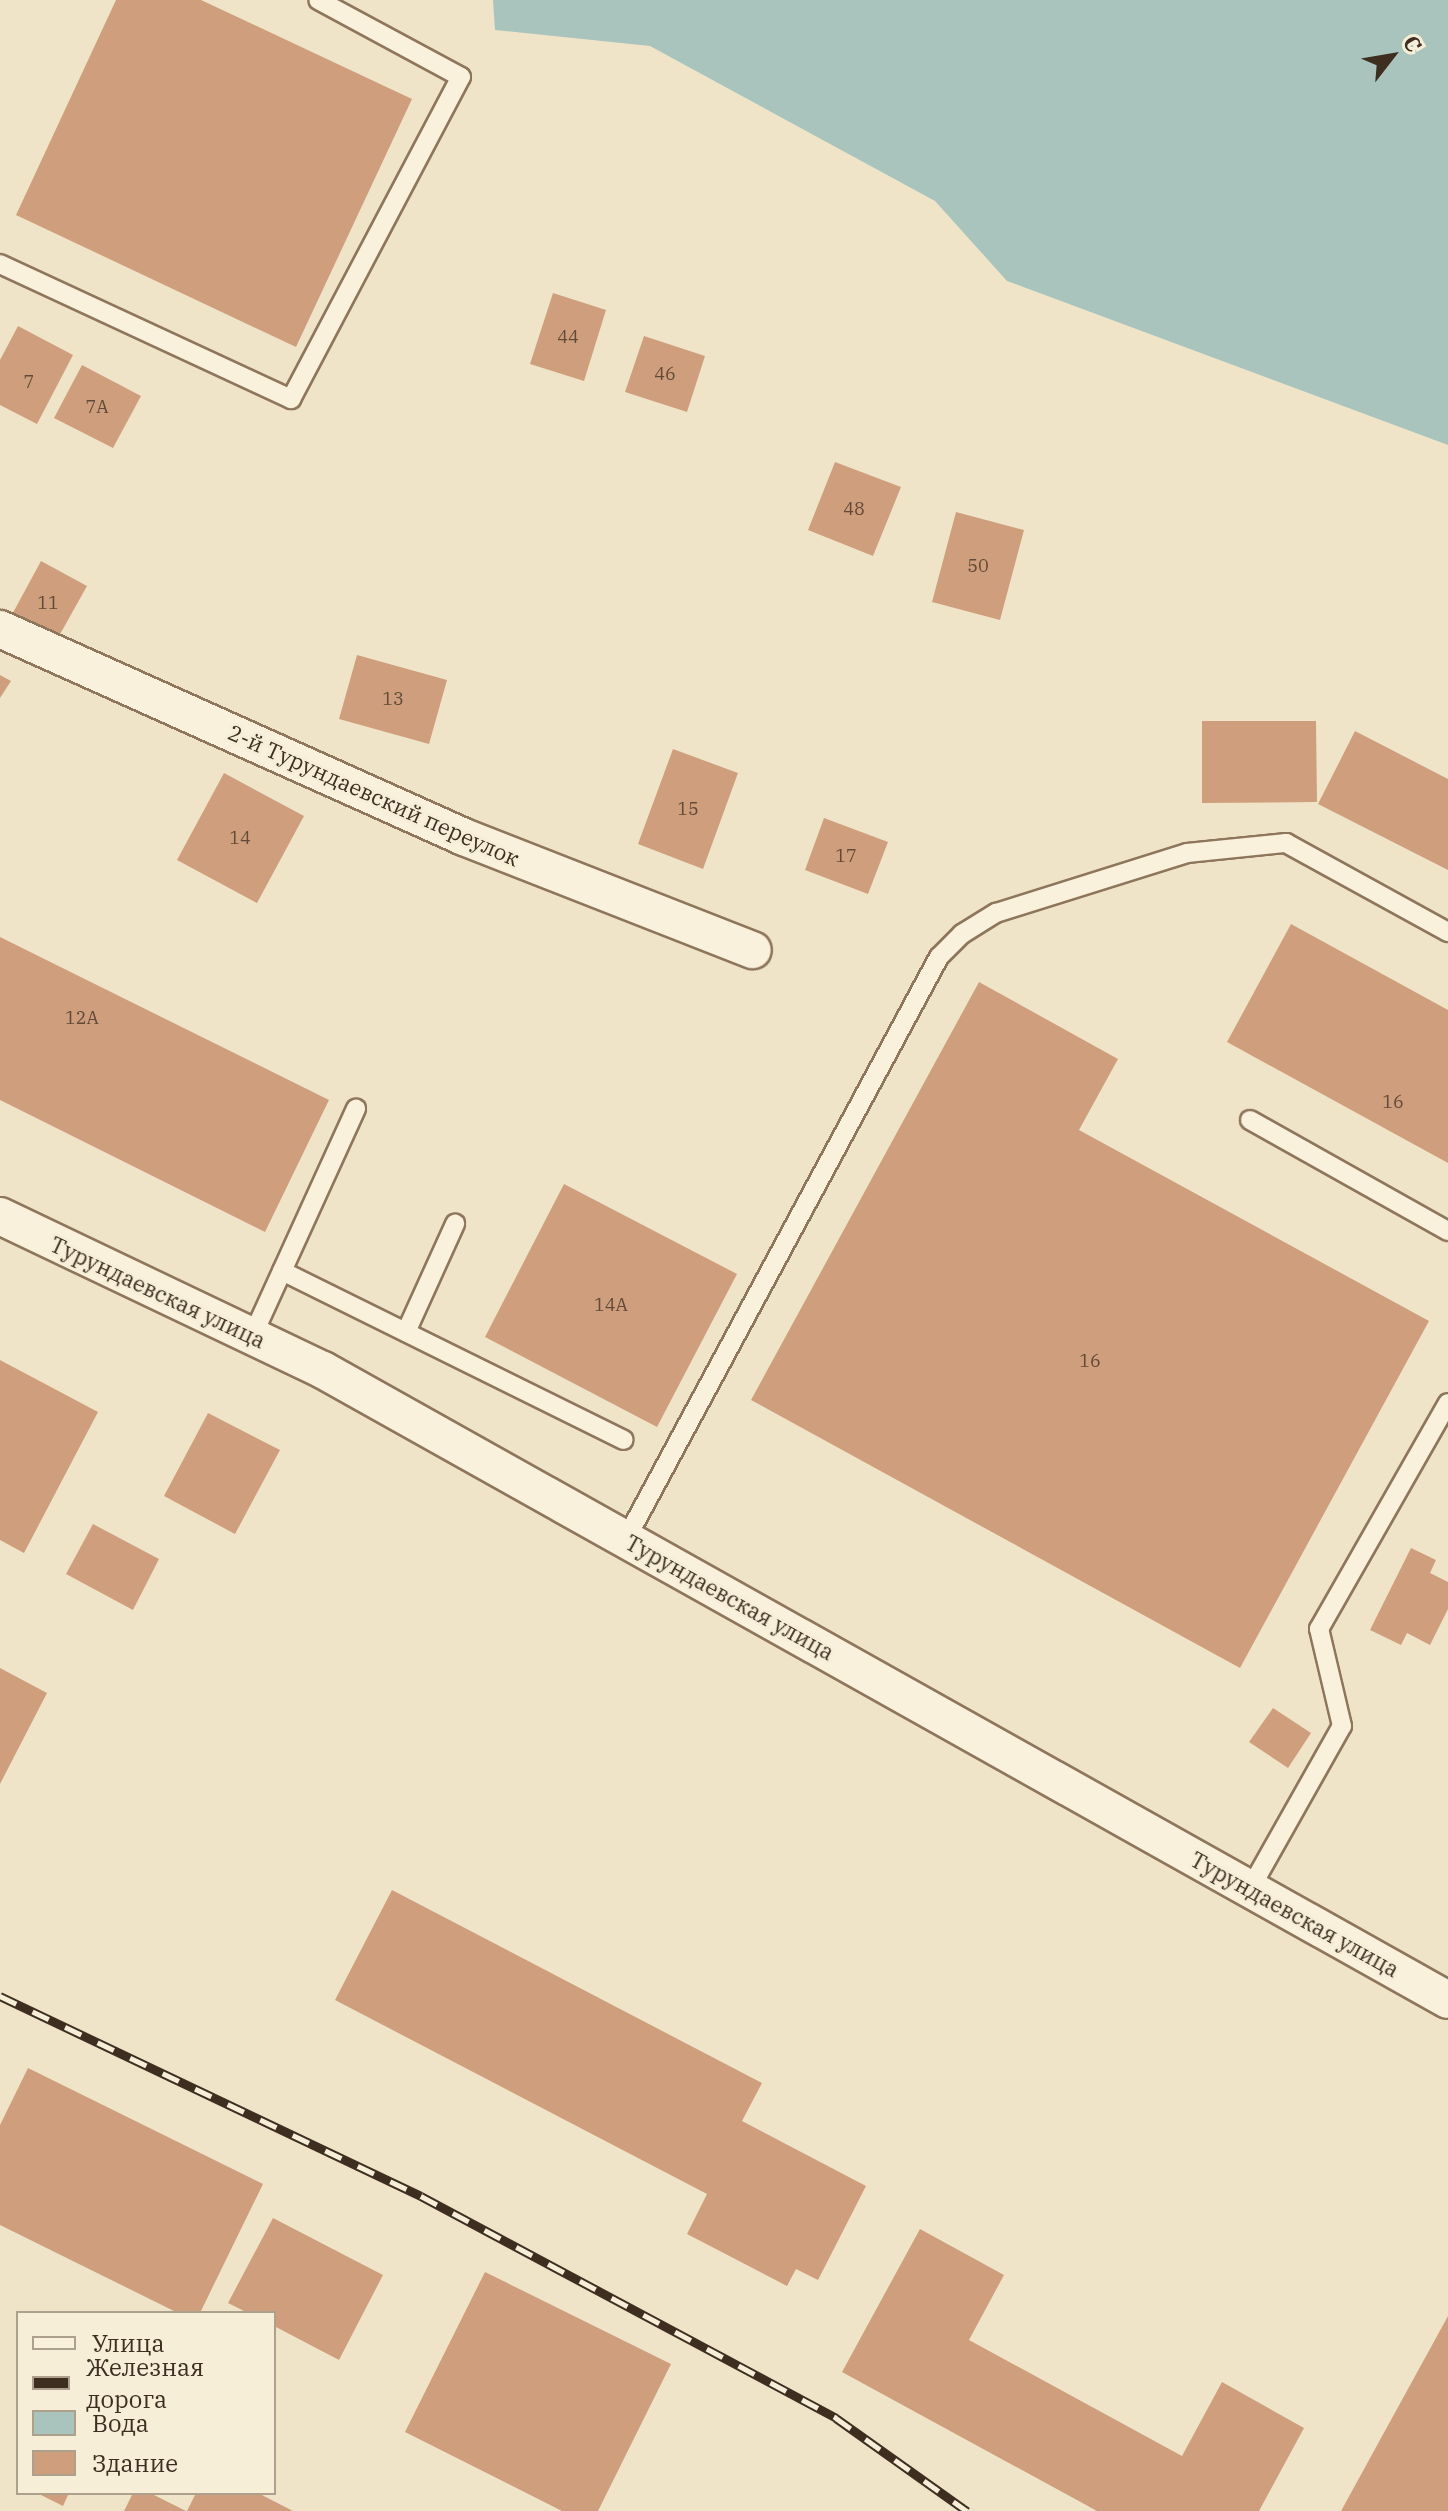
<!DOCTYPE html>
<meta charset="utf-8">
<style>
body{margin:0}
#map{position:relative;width:1448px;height:2511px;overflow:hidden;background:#f0e4c8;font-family:"IBM Plex Serif",serif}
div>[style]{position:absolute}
.water>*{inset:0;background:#a9c4bc}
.building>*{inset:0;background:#cf9f7d}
.roads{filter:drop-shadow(2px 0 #8d765c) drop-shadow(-2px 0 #8d765c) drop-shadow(0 2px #8d765c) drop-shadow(0 -2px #8d765c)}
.lane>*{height:18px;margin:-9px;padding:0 9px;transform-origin:9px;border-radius:9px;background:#faf1dc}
.street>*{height:36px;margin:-18px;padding:0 18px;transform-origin:18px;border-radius:18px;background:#faf1dc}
.rail>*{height:9px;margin-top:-4.5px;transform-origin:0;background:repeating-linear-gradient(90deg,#f7eed8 0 18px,#3d2e20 0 36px);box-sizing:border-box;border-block:2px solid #3d2e20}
span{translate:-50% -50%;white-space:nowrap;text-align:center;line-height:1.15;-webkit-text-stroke:6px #f7eed8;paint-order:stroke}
.number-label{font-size:18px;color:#624a37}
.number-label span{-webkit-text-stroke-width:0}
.street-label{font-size:22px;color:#3d2e20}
.legend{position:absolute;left:16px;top:2311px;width:260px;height:184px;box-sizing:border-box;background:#f7eed8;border:2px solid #ada18e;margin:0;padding:10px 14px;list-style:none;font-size:24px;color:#3d2e20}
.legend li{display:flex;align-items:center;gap:16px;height:40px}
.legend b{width:40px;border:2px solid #ada18e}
.north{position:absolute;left:1352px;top:16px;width:80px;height:80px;-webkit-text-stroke:6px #f7eed8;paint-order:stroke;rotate:59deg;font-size:22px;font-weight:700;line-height:32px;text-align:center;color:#3d2e20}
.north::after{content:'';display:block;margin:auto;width:28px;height:36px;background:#3d2e20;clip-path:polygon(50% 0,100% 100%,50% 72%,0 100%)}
</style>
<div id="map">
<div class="water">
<div style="clip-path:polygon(493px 0,1448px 0,1448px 445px,1007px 281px,935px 201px,650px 46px,495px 30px)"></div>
</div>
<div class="building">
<div style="clip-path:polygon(116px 0,201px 0,412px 99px,296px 347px,16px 215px)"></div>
<div style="clip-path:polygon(553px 293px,606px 310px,584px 381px,530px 364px)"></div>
<div style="clip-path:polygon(18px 326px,73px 355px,37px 424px,0 405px,0 360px)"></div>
<div style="clip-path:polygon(644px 336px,705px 356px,687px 412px,625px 392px)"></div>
<div style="clip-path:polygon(82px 365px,141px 396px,113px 448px,54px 418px)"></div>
<div style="clip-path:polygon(835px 462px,901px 487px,873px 556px,808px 530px)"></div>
<div style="clip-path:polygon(956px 512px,1024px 530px,1000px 620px,932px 602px)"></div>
<div style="clip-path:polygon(41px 561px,87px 586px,54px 645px,9px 620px)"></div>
<div style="clip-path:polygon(357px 655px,447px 680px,429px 744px,339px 719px)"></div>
<div style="clip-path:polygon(0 675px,11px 681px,0 698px)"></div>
<div style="clip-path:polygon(1202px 721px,1316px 721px,1317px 802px,1202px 803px)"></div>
<div style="clip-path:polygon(1355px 731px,1448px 779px,1448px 870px,1318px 804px)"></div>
<div style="clip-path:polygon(673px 749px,738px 773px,703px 869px,638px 844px)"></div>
<div style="clip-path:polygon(224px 773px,304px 816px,257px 903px,177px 860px)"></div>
<div style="clip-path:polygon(824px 818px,888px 842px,868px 894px,805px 870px)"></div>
<div style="clip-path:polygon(1291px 924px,1448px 1010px,1448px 1163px,1227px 1042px)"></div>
<div style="clip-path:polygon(0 937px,329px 1100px,265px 1232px,0 1100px)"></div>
<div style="clip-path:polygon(979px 982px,1118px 1059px,1079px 1130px,1429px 1321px,1240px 1668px,751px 1400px)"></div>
<div style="clip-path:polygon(564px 1184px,737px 1274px,657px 1427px,485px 1337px)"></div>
<div style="clip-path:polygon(0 1360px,98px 1412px,24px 1553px,0 1540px)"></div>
<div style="clip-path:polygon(208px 1413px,280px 1450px,235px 1534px,164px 1496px)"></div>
<div style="clip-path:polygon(93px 1524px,159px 1559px,133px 1610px,66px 1574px)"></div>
<div style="clip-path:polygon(1411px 1548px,1436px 1560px,1430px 1573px,1448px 1582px,1448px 1609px,1430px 1645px,1407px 1633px,1401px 1645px,1370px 1630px)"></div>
<div style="clip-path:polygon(0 1668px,47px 1693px,0 1784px)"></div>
<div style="clip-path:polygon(1273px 1708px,1311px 1733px,1288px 1768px,1249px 1742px)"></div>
<div style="clip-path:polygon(392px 1890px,762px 2083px,742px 2121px,866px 2186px,818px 2280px,796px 2269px,787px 2286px,687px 2234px,707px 2194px,335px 2000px)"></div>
<div style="clip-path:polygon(28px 2068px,263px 2184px,200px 2313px,178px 2313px,0 2225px,0 2125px)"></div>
<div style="clip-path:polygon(273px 2218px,383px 2275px,339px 2360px,274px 2326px,274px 2313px,248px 2313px,228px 2303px)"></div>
<div style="clip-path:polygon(920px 2229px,1004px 2275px,969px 2340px,1182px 2456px,1222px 2382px,1304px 2428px,1259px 2511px,1097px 2511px,842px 2372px)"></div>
<div style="clip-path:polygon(485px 2272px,671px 2364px,598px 2511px,562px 2511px,405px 2432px)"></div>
<div style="clip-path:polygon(1448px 2316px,1448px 2511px,1341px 2511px)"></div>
<div style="clip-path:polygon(37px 2493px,69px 2493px,63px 2506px)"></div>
<div style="clip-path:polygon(133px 2493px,150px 2493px,186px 2511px,124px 2511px)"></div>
<div style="clip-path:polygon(196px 2493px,258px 2493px,293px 2511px,187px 2511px)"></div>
</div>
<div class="roads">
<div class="lane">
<div style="left:0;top:264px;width:321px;rotate:24.9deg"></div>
<div style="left:291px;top:399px;width:364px;rotate:-62.2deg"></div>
<div style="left:461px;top:77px;width:162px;rotate:-151.7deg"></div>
<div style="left:1250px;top:1120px;width:227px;rotate:29.3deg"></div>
<div style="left:282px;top:1271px;width:381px;rotate:26.3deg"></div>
<div style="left:406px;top:1332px;width:119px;rotate:-65.6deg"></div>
<div style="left:252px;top:1337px;width:251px;rotate:-65.5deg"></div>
<div style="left:626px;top:1539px;width:661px;rotate:-61.73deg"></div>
<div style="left:939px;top:957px;width:33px;rotate:-45deg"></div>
<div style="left:962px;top:934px;width:40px;rotate:-32deg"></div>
<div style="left:996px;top:913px;width:200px;rotate:-17.4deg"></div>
<div style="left:1187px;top:853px;width:100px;rotate:-5.8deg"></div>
<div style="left:1286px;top:843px;width:185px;rotate:28.8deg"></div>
<div style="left:1250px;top:1889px;width:187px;rotate:-60.6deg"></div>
<div style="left:1342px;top:1726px;width:100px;rotate:-103.3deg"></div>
<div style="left:1319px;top:1629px;width:260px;rotate:-60.3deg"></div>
</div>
<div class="street">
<div style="left:0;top:629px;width:508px;rotate:24.15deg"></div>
<div style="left:464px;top:837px;width:310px;rotate:21.4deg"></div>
<div style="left:0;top:1216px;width:358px;rotate:25.5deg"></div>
<div style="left:323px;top:1370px;width:1289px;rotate:29.25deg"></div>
</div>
</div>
<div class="rail">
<div style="left:0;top:1996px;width:466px;rotate:25.4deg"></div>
<div style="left:421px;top:2196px;width:471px;rotate:28.1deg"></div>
<div style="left:836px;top:2418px;width:161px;rotate:35.4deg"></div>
</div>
<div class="number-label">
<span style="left:568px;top:337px">44</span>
<span style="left:665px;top:374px">46</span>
<span style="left:29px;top:382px">7</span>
<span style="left:97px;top:407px">7А</span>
<span style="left:854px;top:509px">48</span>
<span style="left:978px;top:566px">50</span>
<span style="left:48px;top:603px">11</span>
<span style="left:393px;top:699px">13</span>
<span style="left:688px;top:809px">15</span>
<span style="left:240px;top:838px">14</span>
<span style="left:846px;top:856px">17</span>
<span style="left:82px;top:1018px">12А</span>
<span style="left:1393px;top:1102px">16</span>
<span style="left:611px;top:1305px">14А</span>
<span style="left:1090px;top:1361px">16</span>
</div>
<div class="street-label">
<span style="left:374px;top:795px;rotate:24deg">2-й Турундаевский переулок</span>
<span style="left:158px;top:1292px;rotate:25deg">Турундаевская улица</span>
<span style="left:730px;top:1597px;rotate:29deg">Турундаевская улица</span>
<span style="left:1295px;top:1914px;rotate:29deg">Турундаевская улица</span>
</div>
<ul class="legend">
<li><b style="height:10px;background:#faf1dc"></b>Улица</li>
<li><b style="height:10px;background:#3d2e20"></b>Железная дорога</li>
<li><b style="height:22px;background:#a9c4bc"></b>Вода</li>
<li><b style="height:22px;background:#cf9f7d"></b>Здание</li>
</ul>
<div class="north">С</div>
</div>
